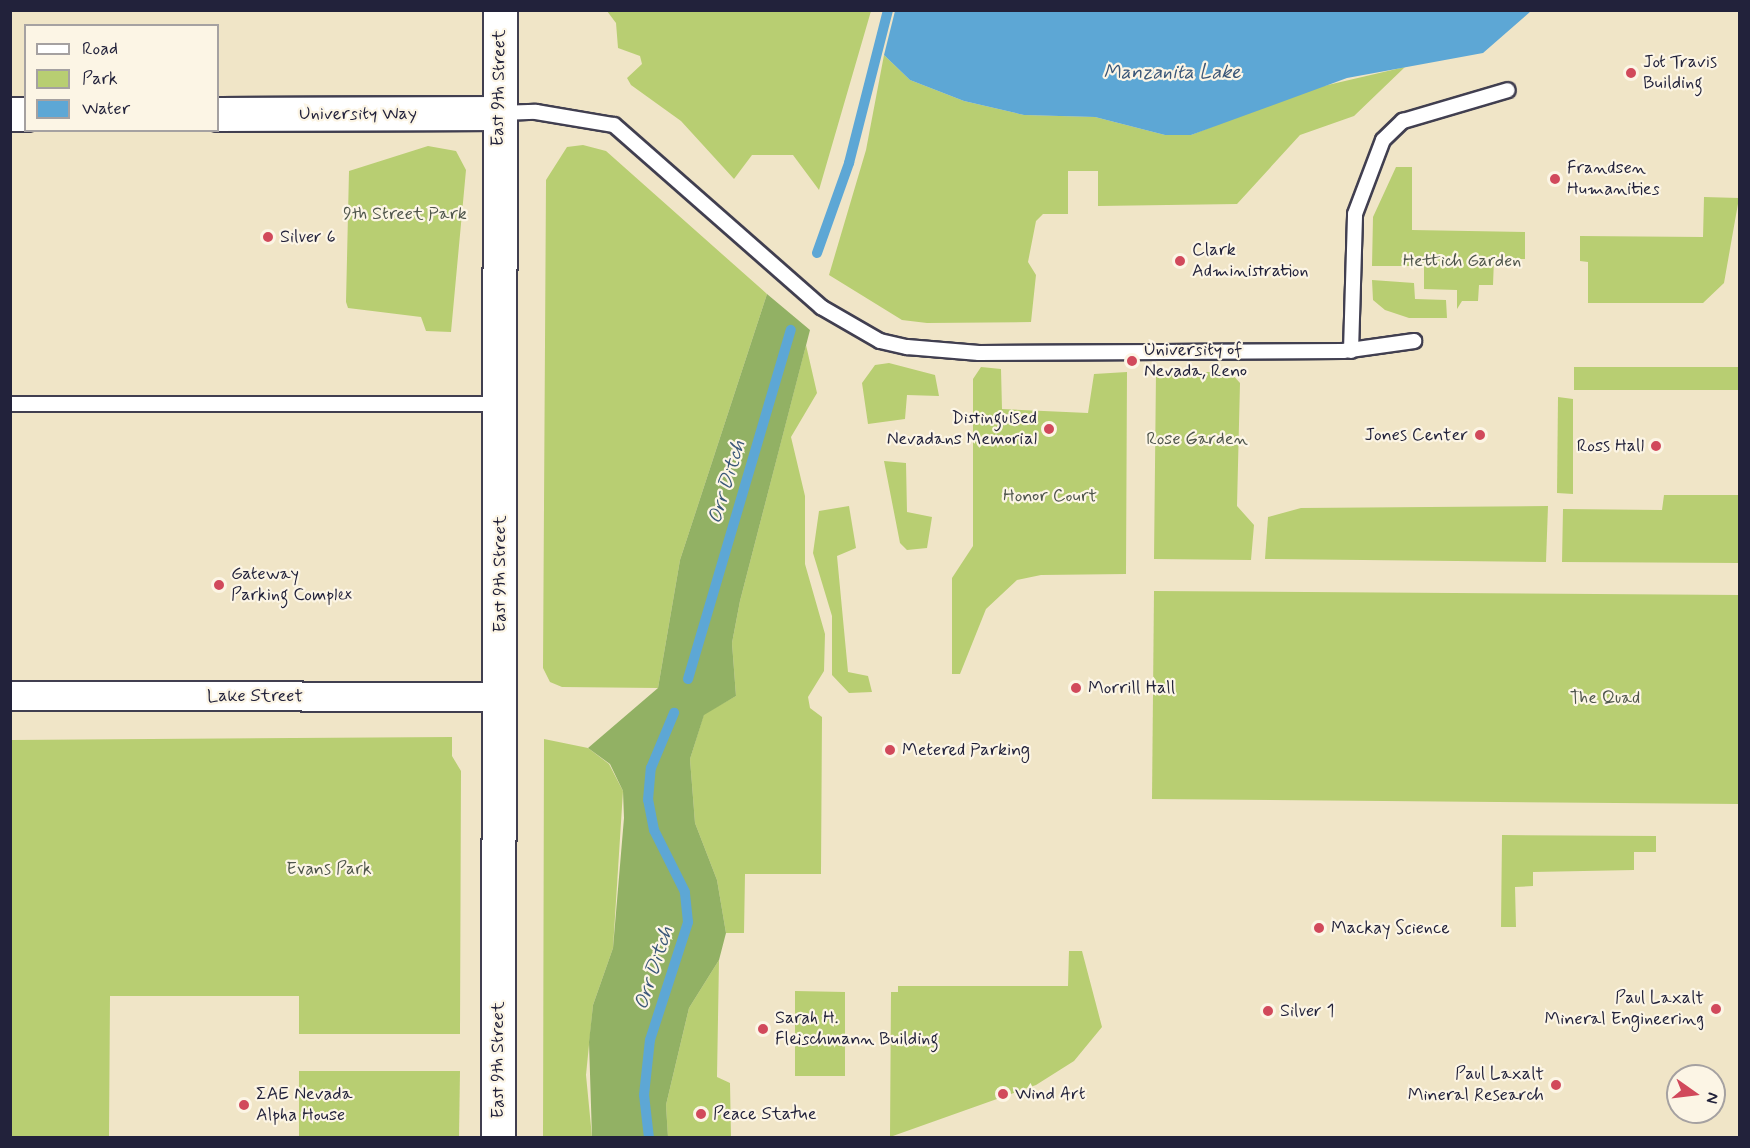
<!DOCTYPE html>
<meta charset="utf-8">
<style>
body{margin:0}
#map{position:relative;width:1750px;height:1148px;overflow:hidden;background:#f0e5c7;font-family:Mynerve,sans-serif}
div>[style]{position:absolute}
.green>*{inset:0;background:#b8ce72}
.forest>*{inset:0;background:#92b164}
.water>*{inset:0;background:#5da7d5}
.stream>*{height:10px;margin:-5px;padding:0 5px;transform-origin:5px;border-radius:5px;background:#5da7d5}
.roads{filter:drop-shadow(2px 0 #413f50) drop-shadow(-2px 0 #413f50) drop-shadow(0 2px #413f50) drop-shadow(0 -2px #413f50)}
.service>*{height:14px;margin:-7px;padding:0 7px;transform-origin:7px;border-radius:7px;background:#fff}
.minor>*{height:28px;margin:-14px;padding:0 14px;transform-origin:14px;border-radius:14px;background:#fff}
.tertiary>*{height:33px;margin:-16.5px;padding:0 16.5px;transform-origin:16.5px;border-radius:16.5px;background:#fff}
.dots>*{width:16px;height:16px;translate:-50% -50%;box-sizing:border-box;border:3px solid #fcf5e5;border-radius:50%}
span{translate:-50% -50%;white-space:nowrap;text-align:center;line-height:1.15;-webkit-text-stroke:4.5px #fcf5e5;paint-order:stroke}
.poi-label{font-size:18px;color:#22223b}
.left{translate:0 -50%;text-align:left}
.right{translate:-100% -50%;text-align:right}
.street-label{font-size:18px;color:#22223b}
.park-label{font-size:18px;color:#4f564c}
.water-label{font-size:20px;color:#3a5779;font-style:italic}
.frame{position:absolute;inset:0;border:12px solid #22223b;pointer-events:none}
.legend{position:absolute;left:24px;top:24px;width:195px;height:108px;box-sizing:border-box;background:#fcf5e5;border:2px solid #a5a1a1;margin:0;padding:8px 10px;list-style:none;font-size:18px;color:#22223b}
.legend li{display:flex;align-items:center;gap:12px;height:30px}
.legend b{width:30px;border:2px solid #a5a1a1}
.north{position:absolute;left:1666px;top:1064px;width:60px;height:60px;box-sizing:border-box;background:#fcf5e5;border:2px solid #a5a1a1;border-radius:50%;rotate:104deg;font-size:16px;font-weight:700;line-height:24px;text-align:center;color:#22223b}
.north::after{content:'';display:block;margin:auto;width:21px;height:27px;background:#d1495b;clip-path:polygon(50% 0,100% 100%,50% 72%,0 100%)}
</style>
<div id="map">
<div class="green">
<div style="clip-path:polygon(607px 11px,871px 11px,819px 190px,793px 155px,752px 155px,734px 179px,681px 121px,631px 85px,627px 78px,642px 64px,640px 56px,618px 48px,616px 23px)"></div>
<div style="clip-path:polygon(884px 55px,910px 80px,964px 101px,1024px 115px,1095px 117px,1165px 135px,1191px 135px,1302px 91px,1405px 67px,1354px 116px,1300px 135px,1237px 204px,1098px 206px,1098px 171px,1068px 171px,1068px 214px,1043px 214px,1036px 221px,1028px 262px,1036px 275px,1031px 322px,927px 323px,902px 320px,829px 275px,866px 150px)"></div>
<div style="clip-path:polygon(583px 145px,606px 151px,767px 294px,680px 560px,658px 688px,562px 687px,550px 682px,543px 668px,546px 180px,567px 147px)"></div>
<div style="clip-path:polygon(428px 146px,456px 151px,466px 170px,451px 332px,426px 331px,421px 317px,348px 308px,346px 302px,349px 171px)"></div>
<div style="clip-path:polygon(1396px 167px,1412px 167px,1412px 230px,1525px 232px,1525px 259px,1494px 259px,1493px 285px,1479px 285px,1478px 301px,1462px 301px,1457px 309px,1457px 290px,1424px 289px,1424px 266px,1372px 266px,1373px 217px)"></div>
<div style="clip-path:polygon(1704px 197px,1739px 198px,1724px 283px,1703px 303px,1588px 303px,1588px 262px,1580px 261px,1580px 236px,1703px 237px)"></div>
<div style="clip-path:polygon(1372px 280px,1414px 283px,1415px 299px,1446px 300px,1447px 318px,1409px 318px,1385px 310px,1373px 300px)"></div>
<div style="clip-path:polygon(806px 345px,817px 393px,791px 437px,805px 496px,805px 564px,825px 634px,824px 671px,808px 697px,810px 708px,822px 717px,821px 874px,745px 874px,744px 933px,726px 933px,717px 880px,695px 823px,690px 759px,704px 714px,736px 696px,732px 643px,740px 601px)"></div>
<div style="clip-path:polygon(889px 363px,935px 375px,939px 396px,907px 395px,905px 419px,868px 424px,862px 383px,875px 365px)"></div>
<div style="clip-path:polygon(981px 367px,1001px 369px,1002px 409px,1088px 413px,1094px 374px,1127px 372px,1126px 574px,1041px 575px,1017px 580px,986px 609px,960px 674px,952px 674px,952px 578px,973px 546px,973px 379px)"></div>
<div style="clip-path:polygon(1574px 367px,1739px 367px,1739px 390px,1574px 390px)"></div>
<div style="clip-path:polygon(1156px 372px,1230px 372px,1240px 383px,1237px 506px,1254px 525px,1251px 560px,1154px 559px)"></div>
<div style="clip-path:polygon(1558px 397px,1573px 399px,1573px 494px,1557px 493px)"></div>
<div style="clip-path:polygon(884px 461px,906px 463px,907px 512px,932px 517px,927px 548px,907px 550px,900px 543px)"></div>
<div style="clip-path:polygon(1664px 495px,1739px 495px,1739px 563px,1562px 562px,1563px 509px,1662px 510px)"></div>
<div style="clip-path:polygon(849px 506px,856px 548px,837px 556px,848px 672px,868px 676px,872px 692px,849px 693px,832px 675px,832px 616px,813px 553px,819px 511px)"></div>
<div style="clip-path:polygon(1548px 506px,1546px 562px,1265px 559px,1268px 517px,1301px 508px)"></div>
<div style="clip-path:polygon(1154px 591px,1739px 595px,1739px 804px,1152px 799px)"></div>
<div style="clip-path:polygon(452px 737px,452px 756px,461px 771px,460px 1034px,299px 1034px,299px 996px,110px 996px,109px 1137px,11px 1137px,11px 740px)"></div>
<div style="clip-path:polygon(544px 739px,588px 748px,609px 764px,623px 791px,613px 948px,593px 1005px,586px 1075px,592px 1137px,543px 1138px)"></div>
<div style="clip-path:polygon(1502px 835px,1656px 836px,1656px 852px,1634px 852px,1634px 870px,1533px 872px,1533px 886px,1515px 887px,1516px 927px,1501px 927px)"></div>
<div style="clip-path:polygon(1069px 951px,1082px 951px,1102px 1027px,1074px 1061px,1036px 1085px,890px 1137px,891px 992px,898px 992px,898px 986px,1068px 986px)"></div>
<div style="clip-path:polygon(719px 960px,717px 1077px,730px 1083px,731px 1137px,668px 1138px,666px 1105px,689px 1008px)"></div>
<div style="clip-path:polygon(795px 991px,845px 992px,845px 1076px,795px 1076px)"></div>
<div style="clip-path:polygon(299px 1071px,460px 1071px,459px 1137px,299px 1137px)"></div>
</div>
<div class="forest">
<div style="clip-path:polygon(767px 294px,810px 330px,740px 601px,732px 643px,736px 696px,704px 715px,690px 759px,695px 823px,717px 880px,726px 933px,719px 960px,689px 1008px,666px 1105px,668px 1137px,592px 1137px,589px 1042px,593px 1005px,613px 948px,624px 818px,623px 791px,610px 764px,588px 748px,658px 688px,680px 560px)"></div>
</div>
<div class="water">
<div style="clip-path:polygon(895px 11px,895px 10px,1531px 11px,1483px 53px,1347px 78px,1191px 135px,1165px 135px,1095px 117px,1024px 115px,964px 101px,910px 80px,884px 55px)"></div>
</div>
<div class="stream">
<div style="left:817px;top:253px;width:96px;rotate:-70.4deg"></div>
<div style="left:849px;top:163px;width:158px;rotate:-75.7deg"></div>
<div style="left:688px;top:679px;width:364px;rotate:-73.6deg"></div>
<div style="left:649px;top:1138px;width:43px;rotate:-96.6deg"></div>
<div style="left:644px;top:1095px;width:55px;rotate:-83.8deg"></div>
<div style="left:650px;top:1040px;width:124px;rotate:-72.1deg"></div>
<div style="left:688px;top:922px;width:30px;rotate:-96deg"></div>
<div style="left:685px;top:892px;width:69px;rotate:-116.6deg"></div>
<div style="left:654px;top:830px;width:31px;rotate:-101deg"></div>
<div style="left:648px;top:800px;width:32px;rotate:-85deg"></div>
<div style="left:651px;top:768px;width:60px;rotate:-67.3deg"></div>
</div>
<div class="roads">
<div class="service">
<div style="left:499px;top:113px;width:37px;rotate:-2deg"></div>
<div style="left:536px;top:112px;width:79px;rotate:9.5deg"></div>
<div style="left:614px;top:125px;width:276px;rotate:41.3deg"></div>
<div style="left:821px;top:307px;width:68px;rotate:30deg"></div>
<div style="left:880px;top:341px;width:28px;rotate:13deg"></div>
<div style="left:907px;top:347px;width:72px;rotate:4.8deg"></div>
<div style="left:979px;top:353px;width:364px;rotate:-0.3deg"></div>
<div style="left:1343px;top:351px;width:72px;rotate:-8deg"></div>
<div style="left:1351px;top:351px;width:137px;rotate:-88.3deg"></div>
<div style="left:1355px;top:214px;width:79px;rotate:-69.3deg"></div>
<div style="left:1383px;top:140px;width:28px;rotate:-44deg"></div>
<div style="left:1403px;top:121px;width:109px;rotate:-16.4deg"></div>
<div style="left:10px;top:404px;width:490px"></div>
</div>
<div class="minor">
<div style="left:10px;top:696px;width:489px;rotate:0.1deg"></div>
</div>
<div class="tertiary">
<div style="left:10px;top:114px;width:16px"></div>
<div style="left:218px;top:114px;width:281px;rotate:-0.2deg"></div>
<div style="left:498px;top:1138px;width:1128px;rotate:-89.9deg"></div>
</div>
</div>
<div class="dots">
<div style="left:1631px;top:73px;background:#d1495b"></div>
<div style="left:1555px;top:179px;background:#d1495b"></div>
<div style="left:268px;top:237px;background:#d1495b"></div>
<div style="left:1180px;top:261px;background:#d1495b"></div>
<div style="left:1132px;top:361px;background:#d1495b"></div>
<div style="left:1049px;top:429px;background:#d1495b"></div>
<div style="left:1480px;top:435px;background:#d1495b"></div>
<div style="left:1656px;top:446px;background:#d1495b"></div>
<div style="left:219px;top:585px;background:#d1495b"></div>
<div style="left:1076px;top:688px;background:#d1495b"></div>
<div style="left:890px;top:750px;background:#d1495b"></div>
<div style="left:1319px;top:928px;background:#d1495b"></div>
<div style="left:1716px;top:1009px;background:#d1495b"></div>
<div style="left:1268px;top:1011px;background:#d1495b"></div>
<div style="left:763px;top:1029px;background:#d1495b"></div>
<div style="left:1556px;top:1085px;background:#d1495b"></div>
<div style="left:1003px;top:1094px;background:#d1495b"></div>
<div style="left:244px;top:1105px;background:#d1495b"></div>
<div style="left:701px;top:1114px;background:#d1495b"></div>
</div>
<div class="poi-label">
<span class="left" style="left:1643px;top:73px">Jot Travis<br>Building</span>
<span class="left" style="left:1567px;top:179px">Frandsen<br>Humanities</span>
<span class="left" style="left:280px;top:237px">Silver 6</span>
<span class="left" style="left:1192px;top:261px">Clark<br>Administration</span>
<span class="left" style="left:1144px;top:361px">University of<br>Nevada, Reno</span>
<span class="right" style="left:1037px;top:429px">Distinguised<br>Nevadans Memorial</span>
<span class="right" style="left:1468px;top:435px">Jones Center</span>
<span class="right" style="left:1644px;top:446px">Ross Hall</span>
<span class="left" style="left:231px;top:585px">Gateway<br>Parking Complex</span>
<span class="left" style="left:1088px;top:688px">Morrill Hall</span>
<span class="left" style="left:902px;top:750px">Metered Parking</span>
<span class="left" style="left:1331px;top:928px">Mackay Science</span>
<span class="right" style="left:1704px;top:1009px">Paul Laxalt<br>Mineral Engineering</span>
<span class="left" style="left:1280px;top:1011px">Silver 1</span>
<span class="left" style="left:775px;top:1029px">Sarah H.<br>Fleischmann Building</span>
<span class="right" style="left:1544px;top:1085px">Paul Laxalt<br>Mineral Research</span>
<span class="left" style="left:1015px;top:1094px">Wind Art</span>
<span class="left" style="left:256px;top:1105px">ΣΑΕ Nevada<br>Alpha House</span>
<span class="left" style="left:713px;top:1114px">Peace Statue</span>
</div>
<div class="street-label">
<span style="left:499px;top:88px;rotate:-89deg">East 9th Street</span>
<span style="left:358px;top:114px">University Way</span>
<span style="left:500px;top:574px;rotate:-90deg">East 9th Street</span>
<span style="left:255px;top:696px">Lake Street</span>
<span style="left:498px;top:1060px;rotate:-90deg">East 9th Street</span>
</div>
<div class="park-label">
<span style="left:405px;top:214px">9th Street Park</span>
<span style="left:1462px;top:261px">Hettich Garden</span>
<span style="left:1197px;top:439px">Rose Garden</span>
<span style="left:1050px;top:496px">Honor Court</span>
<span style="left:1605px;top:698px">The Quad</span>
<span style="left:329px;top:869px">Evans Park</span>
</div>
<div class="water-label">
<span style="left:1172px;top:72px">Manzanita Lake</span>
<span style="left:727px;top:482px;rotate:-73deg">Orr Ditch</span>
<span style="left:654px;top:968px;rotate:-72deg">Orr Ditch</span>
</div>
<div class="frame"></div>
<ul class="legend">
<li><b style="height:8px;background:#fff"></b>Road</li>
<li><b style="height:16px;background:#b8ce72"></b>Park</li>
<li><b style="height:16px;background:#5da7d5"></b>Water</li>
</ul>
<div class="north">N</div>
</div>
